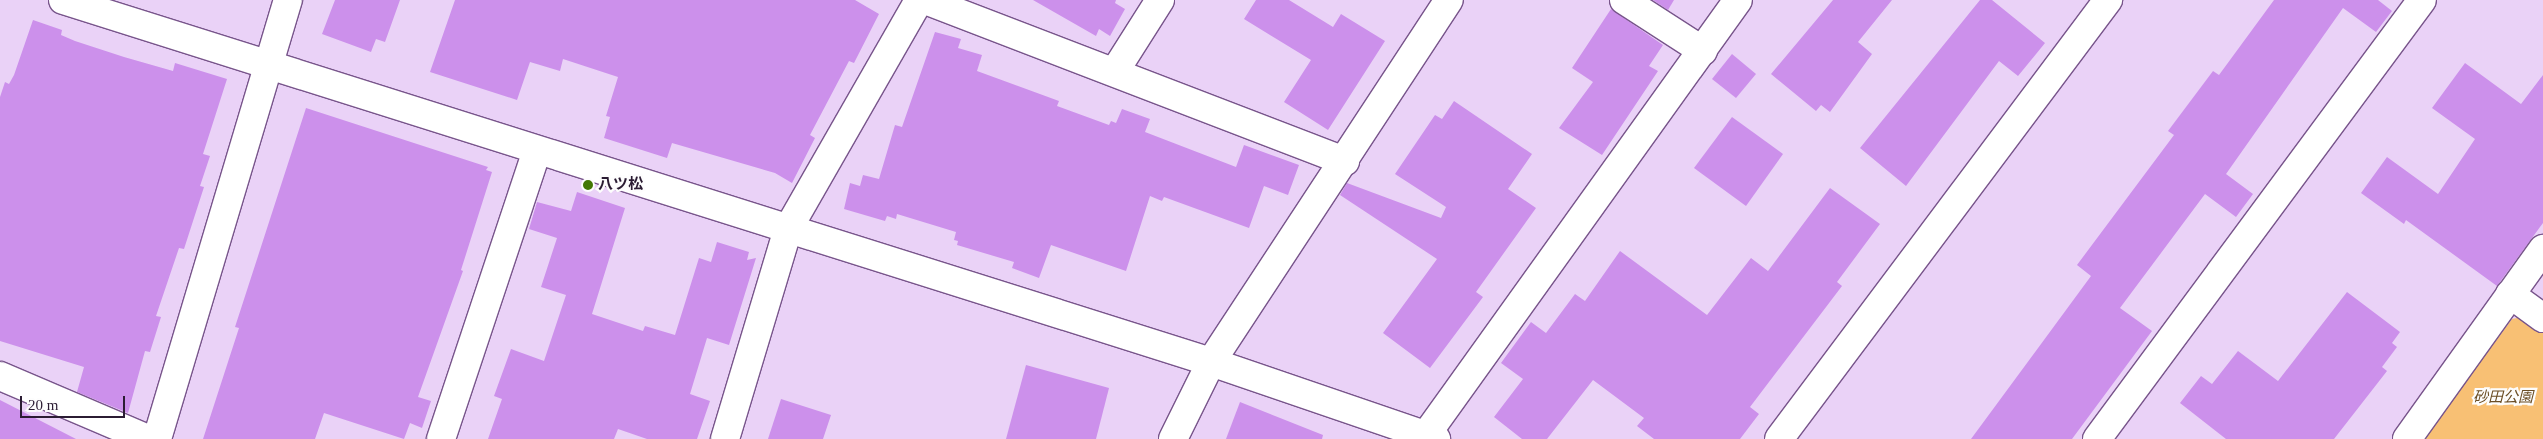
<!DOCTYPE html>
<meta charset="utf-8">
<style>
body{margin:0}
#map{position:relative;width:2543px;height:439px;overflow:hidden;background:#ead2f7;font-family:"Times New Roman","Noto Sans JP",serif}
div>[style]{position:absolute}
.green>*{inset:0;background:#f8c074}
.building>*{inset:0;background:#cc90eb}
.roads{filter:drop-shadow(1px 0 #78558b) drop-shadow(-1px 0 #78558b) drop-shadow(0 1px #78558b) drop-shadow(0 -1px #78558b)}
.minor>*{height:28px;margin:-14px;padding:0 14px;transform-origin:14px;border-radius:14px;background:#fff}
.dots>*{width:14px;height:14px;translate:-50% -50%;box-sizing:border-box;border:2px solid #fdfdfd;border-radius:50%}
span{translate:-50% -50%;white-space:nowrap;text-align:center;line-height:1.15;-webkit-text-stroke:4.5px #fdfdfd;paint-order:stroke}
.poi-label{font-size:15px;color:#2b1c33;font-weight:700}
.left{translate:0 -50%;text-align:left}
.park-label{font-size:15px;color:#6b4e25;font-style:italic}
.scale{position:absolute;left:20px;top:396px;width:105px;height:22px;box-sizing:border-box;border:2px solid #2b1c33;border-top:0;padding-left:6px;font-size:15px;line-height:18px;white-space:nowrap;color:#2b1c33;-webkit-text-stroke:4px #fdfdfd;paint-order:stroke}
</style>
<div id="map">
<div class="green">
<div style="clip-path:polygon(2527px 316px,2543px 327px,2543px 439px,2423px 439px,2512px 319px)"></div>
</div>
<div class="building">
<div style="clip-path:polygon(335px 0,400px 0,385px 42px,376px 39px,371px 52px,322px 34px)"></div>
<div style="clip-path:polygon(455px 0,855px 0,879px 14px,854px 63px,849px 61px,810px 135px,815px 138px,792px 183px,775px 173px,672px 143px,667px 158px,604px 138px,610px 117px,606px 116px,618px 77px,563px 59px,560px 71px,530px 62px,517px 100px,430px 72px)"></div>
<div style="clip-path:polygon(1033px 0,1116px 0,1115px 3px,1125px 9px,1110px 36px,1099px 29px,1096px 36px)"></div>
<div style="clip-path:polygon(1256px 0,1289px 0,1333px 27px,1341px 14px,1385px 41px,1328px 130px,1284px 102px,1311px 60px,1244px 19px)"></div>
<div style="clip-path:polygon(1653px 0,1674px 0,1668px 10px)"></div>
<div style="clip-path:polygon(1833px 0,1892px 0,1858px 42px,1872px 54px,1830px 112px,1821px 105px,1816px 111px,1771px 74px)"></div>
<div style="clip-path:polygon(1980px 0,1992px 0,2045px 43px,2018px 76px,1999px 61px,1906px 186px,1860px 148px)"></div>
<div style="clip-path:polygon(2274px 0,2378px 0,2392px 11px,2376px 32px,2343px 8px,2226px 174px,2253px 194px,2236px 217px,2205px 194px,2120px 308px,2152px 331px,2072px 439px,1971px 439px,2091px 276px,2077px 265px,2174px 135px,2168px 131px,2213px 71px,2219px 75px)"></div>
<div style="clip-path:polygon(1611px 9px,1663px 45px,1649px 66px,1658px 71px,1602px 155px,1559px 128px,1593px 82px,1572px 68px)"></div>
<div style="clip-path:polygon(33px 20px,62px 30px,61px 35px,75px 41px,124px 57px,173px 71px,175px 63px,227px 79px,203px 154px,210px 156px,200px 186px,204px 187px,184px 249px,179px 248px,156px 316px,161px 317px,150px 352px,145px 351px,128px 413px,77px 392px,84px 367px,0 341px,0 97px,5px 82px,9px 84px,14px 75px)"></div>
<div style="clip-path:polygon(935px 32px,961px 39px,958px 48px,982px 55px,977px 71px,1059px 101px,1057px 106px,1109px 125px,1111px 121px,1116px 123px,1122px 109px,1150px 119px,1145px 132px,1236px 167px,1244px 145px,1299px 165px,1288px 195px,1264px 186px,1249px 228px,1164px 197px,1162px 201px,1150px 196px,1126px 271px,1051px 245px,1039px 278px,1012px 268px,1014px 262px,957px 245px,958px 241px,954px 240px,956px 232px,897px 214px,896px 219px,887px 216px,885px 221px,844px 209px,850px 183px,860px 186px,863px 175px,879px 179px,895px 125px,902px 127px)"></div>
<div style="clip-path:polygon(1732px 54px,1756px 74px,1736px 98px,1712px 79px)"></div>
<div style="clip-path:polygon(2465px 63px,2521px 104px,2543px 75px,2543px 223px,2497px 286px,2406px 220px,2404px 224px,2361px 193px,2387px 157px,2438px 194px,2475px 139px,2432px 108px)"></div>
<div style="clip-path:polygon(1454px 101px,1532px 154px,1508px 189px,1536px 208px,1476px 292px,1483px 297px,1430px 368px,1383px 333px,1437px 259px,1340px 195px,1347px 183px,1441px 218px,1446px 207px,1395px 174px,1435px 115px,1442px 119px)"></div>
<div style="clip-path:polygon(306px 108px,488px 167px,486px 170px,492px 172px,461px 270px,463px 271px,418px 397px,431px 401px,422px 428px,410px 423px,404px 439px,324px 413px,315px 439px,203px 439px,239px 328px,235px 327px)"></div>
<div style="clip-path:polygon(1732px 117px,1783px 154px,1746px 206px,1694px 168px)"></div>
<div style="clip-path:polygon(1830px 188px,1880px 224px,1837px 282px,1842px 286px,1750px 407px,1759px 414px,1740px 439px,1654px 439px,1637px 426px,1644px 418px,1593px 380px,1547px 439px,1522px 439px,1494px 417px,1523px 379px,1501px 363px,1531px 322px,1546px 333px,1575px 294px,1585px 301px,1620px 251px,1707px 315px,1751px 258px,1768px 271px)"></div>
<div style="clip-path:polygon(577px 192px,625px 208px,592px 314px,643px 331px,645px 326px,675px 335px,699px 258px,711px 262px,717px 242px,749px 252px,747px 260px,756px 258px,729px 345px,707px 338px,690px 394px,710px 401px,697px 439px,647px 439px,618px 429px,614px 439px,488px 439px,502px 399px,494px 396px,511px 349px,544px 361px,566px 295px,541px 287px,557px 238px,529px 229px,537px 202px,571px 211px)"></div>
<div style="clip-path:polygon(2347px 292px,2400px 332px,2392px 343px,2397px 347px,2382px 367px,2387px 371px,2334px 439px,2226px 439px,2180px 403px,2201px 376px,2212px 384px,2238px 351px,2278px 381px)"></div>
<div style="clip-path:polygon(1026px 365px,1109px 388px,1096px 439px,1006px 439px)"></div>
<div style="clip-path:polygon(781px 399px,831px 415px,823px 439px,768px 439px)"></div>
<div style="clip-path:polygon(0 400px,76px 439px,0 439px)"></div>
<div style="clip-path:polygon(1240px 402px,1323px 435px,1322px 439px,1226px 439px)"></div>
</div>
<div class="roads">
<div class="minor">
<div style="left:63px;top:0;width:1204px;rotate:17.5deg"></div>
<div style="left:1211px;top:362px;width:238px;rotate:18.9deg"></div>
<div style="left:925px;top:0;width:450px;rotate:21deg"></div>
<div style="left:1624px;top:0;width:94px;rotate:32.8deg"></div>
<div style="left:1115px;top:71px;width:84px;rotate:-57.6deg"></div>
<div style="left:2510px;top:294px;width:41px;rotate:36deg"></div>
<div style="left:0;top:376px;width:161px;rotate:23.1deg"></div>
<div style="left:1426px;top:435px;width:535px;rotate:-54.35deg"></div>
<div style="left:157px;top:439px;width:458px;rotate:-73.4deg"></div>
<div style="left:441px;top:439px;width:304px;rotate:-71.6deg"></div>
<div style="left:725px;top:439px;width:219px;rotate:-73.3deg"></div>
<div style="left:788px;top:229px;width:264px;rotate:-60.2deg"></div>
<div style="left:1173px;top:439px;width:86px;rotate:-63.7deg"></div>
<div style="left:1211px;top:362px;width:433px;rotate:-56.7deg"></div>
<div style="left:1779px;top:439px;width:549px;rotate:-53.15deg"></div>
<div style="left:2097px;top:439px;width:546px;rotate:-53.49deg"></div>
<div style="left:2407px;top:439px;width:234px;rotate:-54.4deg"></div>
</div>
</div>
<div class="dots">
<div style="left:588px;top:185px;background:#427704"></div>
</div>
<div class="poi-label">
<span class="left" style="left:598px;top:185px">八ツ松</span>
</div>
<div class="park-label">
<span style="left:2503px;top:398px">砂田公園</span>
</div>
<div class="scale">20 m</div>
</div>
